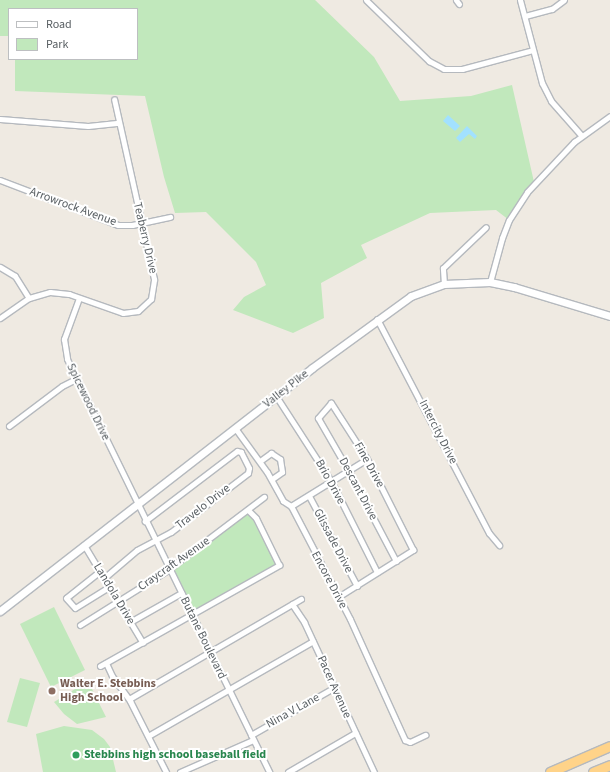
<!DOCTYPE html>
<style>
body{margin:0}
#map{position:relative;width:610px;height:772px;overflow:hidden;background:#efeae2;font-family:"Source Sans 3",sans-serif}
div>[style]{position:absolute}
.green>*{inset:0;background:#c1e8bc}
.water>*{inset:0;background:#a2e1ff}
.roads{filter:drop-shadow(1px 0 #b5b9be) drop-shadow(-1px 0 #b5b9be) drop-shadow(0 1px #b5b9be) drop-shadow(0 -1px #b5b9be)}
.street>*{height:5px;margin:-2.5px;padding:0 2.5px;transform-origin:2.5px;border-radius:2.5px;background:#fff}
.secondary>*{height:7px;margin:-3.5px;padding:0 3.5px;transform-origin:3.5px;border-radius:3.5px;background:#fff}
.highway>*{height:9px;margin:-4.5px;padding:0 4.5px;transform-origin:4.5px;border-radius:4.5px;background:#ffd389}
.dots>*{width:11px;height:11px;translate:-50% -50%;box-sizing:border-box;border:2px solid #fff;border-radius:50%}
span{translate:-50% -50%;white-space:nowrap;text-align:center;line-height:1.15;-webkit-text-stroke:4px #fff;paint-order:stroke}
.street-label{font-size:12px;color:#5a6064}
.education-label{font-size:12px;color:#785e54;font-weight:700}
.left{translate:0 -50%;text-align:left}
.leisure-label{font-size:12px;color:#27864d;font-weight:700}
.legend{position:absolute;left:8px;top:8px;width:130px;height:52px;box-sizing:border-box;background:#fff;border:1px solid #bdbfc1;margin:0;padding:5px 7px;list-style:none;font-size:12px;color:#5a6064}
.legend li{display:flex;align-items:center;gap:8px;height:20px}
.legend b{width:20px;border:1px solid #bdbfc1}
</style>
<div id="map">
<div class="green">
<div style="clip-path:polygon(0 0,315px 0,374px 57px,400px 101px,471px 96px,512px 85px,534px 182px,509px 220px,496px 210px,430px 213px,361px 245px,367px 258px,321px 283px,324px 318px,293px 333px,233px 310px,244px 297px,266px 285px,256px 262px,206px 212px,175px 213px,164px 177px,145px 96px,15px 91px,15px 59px,137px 59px,137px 9px,9px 9px,9px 36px,0 36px)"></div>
<div style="clip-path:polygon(248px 510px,279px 565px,192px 615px,169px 568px)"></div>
<div style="clip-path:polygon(54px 607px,85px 670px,51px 687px,20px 624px)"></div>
<div style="clip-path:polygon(20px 678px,40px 683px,27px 727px,7px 722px)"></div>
<div style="clip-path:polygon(88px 681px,106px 717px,77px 724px,64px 714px,54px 702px)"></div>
<div style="clip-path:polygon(64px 726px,92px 730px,104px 739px,110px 747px,116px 772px,43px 772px,36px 734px)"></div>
</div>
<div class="water">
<div style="clip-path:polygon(448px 115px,460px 126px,455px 131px,443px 121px)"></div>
<div style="clip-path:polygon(467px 126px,477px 136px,475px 139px,469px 134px,460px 142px,456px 138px)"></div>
</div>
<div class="roads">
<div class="street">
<div style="left:366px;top:0;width:88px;rotate:44.1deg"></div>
<div style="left:429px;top:61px;width:17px;rotate:28deg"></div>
<div style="left:444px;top:69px;width:18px"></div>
<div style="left:462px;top:69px;width:73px;rotate:-15deg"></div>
<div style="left:456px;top:0;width:5px;rotate:53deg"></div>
<div style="left:520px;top:0;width:86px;rotate:75.2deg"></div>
<div style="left:542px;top:83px;width:20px;rotate:63deg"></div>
<div style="left:551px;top:101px;width:45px;rotate:48.6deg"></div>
<div style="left:525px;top:16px;width:28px;rotate:-15deg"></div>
<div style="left:552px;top:9px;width:15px;rotate:-37deg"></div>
<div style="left:0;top:119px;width:88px;rotate:4.5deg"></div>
<div style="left:88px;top:126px;width:31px;rotate:-6deg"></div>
<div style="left:0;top:180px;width:126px;rotate:20.9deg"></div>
<div style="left:118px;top:225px;width:14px"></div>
<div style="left:132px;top:225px;width:39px;rotate:-12deg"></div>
<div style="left:0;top:267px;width:17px;rotate:31deg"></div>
<div style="left:15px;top:276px;width:26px;rotate:58deg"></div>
<div style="left:490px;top:282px;width:46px;rotate:-74.7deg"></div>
<div style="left:502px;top:238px;width:19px;rotate:-69deg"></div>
<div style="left:509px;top:220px;width:33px;rotate:-57deg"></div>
<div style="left:527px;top:192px;width:69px;rotate:-46.8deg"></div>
<div style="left:574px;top:142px;width:44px;rotate:-35.8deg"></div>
<div style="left:444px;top:284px;width:16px;rotate:-94deg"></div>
<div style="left:443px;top:268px;width:59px;rotate:-43.6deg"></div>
<div style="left:79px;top:298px;width:44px;rotate:110.1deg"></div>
<div style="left:64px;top:339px;width:20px;rotate:81deg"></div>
<div style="left:67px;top:359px;width:460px;rotate:63.9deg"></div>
<div style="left:0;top:318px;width:35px;rotate:-35deg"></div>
<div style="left:29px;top:298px;width:22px;rotate:-16deg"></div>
<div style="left:50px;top:292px;width:19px;rotate:6deg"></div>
<div style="left:69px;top:294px;width:57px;rotate:19.4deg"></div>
<div style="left:123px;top:313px;width:15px;rotate:-8deg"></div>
<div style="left:138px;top:311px;width:18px;rotate:-43deg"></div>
<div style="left:151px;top:299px;width:20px;rotate:-81deg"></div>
<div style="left:154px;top:279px;width:184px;rotate:-102.5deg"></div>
<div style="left:377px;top:319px;width:242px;rotate:62.4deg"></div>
<div style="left:489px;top:533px;width:16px;rotate:50deg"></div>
<div style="left:276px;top:396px;width:101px;rotate:57.1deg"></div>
<div style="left:331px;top:481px;width:102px;rotate:63.2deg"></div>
<div style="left:9px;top:426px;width:66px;rotate:-37deg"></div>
<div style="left:62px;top:386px;width:16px;rotate:-27deg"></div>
<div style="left:235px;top:428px;width:54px;rotate:54deg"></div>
<div style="left:267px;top:472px;width:33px;rotate:61deg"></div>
<div style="left:283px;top:501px;width:9px;rotate:32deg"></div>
<div style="left:291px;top:506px;width:127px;rotate:62.4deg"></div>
<div style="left:350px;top:619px;width:133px;rotate:65.6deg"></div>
<div style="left:405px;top:740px;width:5px;rotate:22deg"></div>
<div style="left:410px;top:742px;width:17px;rotate:-25deg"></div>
<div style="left:260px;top:461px;width:14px;rotate:-36deg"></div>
<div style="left:271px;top:453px;width:11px;rotate:34deg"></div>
<div style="left:280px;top:459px;width:13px;rotate:81deg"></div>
<div style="left:282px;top:472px;width:12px;rotate:145deg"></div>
<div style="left:309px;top:496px;width:102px;rotate:61.9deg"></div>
<div style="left:291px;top:506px;width:89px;rotate:-31.7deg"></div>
<div style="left:84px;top:545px;width:114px;rotate:59deg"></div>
<div style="left:100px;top:571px;width:43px;rotate:141.5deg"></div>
<div style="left:66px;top:598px;width:13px;rotate:48deg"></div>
<div style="left:75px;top:608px;width:40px;rotate:-32deg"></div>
<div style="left:104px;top:578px;width:43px;rotate:-40.3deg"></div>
<div style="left:137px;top:550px;width:38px;rotate:-28deg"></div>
<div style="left:171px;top:532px;width:97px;rotate:-37.5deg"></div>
<div style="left:248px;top:473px;width:5px;rotate:-79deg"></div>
<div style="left:249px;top:468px;width:18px;rotate:-117deg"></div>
<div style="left:241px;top:452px;width:4px;rotate:-166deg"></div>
<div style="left:237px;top:451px;width:116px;rotate:142.7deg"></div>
<div style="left:338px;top:597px;width:89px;rotate:-32.1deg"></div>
<div style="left:413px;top:550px;width:102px;rotate:-116.8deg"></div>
<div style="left:367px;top:459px;width:67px;rotate:-122.7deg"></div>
<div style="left:331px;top:403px;width:20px;rotate:131deg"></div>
<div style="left:318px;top:418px;width:60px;rotate:60deg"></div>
<div style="left:348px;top:470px;width:103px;rotate:62.2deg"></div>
<div style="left:292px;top:604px;width:22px;rotate:56deg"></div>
<div style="left:304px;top:622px;width:166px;rotate:65deg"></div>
<div style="left:130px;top:622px;width:59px;rotate:-29.6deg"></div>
<div style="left:80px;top:625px;width:102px;rotate:-32.1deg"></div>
<div style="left:166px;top:571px;width:123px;rotate:-37.1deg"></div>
<div style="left:106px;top:663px;width:14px;rotate:65deg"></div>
<div style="left:112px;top:676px;width:31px;rotate:54deg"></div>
<div style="left:130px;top:701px;width:80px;rotate:63.1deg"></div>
<div style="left:100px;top:666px;width:206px;rotate:-29.4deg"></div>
<div style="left:279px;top:565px;width:52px;rotate:-116.1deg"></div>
<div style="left:256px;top:518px;width:11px;rotate:-135deg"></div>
<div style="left:129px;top:699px;width:199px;rotate:-30.2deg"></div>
<div style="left:251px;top:735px;width:97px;rotate:-29.7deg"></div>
<div style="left:148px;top:736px;width:190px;rotate:-29.9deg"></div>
<div style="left:180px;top:772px;width:80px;rotate:-23.7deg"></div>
<div style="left:288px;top:772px;width:78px;rotate:-30.2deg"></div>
</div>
<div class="secondary">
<div style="left:0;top:611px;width:395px;rotate:-37.9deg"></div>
<div style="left:312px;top:368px;width:122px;rotate:-36deg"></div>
<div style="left:411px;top:296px;width:35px;rotate:-20deg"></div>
<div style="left:444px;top:284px;width:46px;rotate:-2.5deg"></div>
<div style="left:490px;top:282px;width:25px;rotate:12deg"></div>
<div style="left:514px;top:287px;width:100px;rotate:16.8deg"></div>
</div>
<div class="highway">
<div style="left:550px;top:772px;width:65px;rotate:-23.4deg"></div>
<div style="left:593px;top:772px;width:18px;rotate:-22deg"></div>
</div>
</div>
<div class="dots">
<div style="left:52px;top:691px;background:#8d6e63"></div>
<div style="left:76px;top:755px;background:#2e9e5b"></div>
</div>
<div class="street-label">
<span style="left:73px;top:207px;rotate:20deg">Arrowrock Avenue</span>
<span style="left:145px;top:238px;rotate:77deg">Teaberry Drive</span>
<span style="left:286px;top:389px;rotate:-38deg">Valley Pike</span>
<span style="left:88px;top:402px;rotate:64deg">Spicewood Drive</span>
<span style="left:438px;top:432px;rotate:63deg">Intercity Drive</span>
<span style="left:369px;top:465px;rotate:61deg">Fine Drive</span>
<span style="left:330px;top:482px;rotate:61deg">Brio Drive</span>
<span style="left:358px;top:489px;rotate:62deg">Descant Drive</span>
<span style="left:203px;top:507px;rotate:-38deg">Travelo Drive</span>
<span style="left:333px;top:541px;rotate:62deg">Glissade Drive</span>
<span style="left:174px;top:564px;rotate:-35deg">Craycraft Avenue</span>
<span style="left:329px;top:580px;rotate:62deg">Encore Drive</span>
<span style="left:114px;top:594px;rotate:59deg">Landola Drive</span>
<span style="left:203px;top:638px;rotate:64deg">Butane Boulevard</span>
<span style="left:334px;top:687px;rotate:66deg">Pacer Avenue</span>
<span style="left:293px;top:711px;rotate:-29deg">Nina V Lane</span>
</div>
<div class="education-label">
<span class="left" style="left:60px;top:691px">Walter E. Stebbins<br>High School</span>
</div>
<div class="leisure-label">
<span class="left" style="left:84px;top:755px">Stebbins high school baseball field</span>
</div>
<ul class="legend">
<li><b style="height:5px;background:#fff"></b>Road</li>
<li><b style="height:11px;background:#c1e8bc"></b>Park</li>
</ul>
</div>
